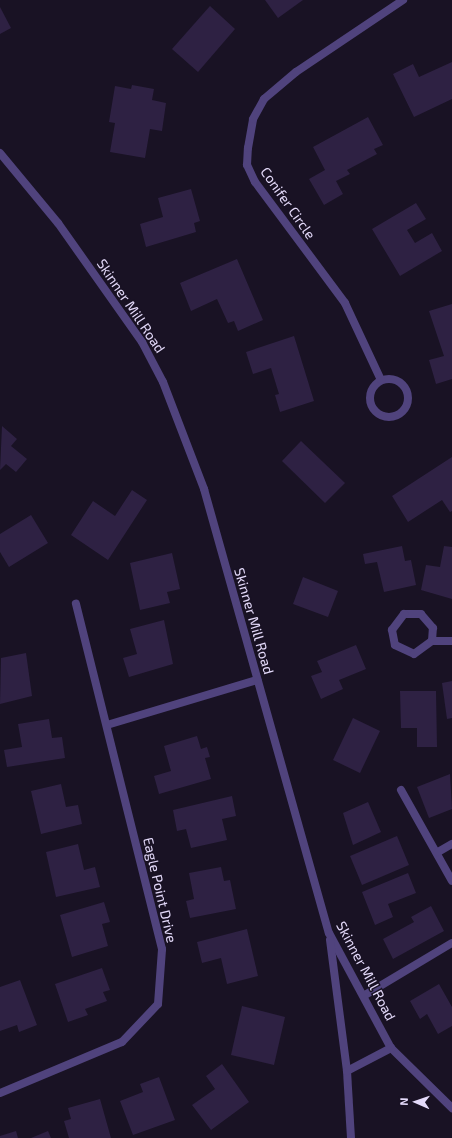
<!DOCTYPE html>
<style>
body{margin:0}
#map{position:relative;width:452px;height:1138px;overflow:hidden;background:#191224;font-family:"Exo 2",sans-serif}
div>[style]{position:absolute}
.building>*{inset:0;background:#2e2143}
.minor>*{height:8px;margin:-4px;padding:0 4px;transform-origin:4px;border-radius:4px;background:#50437d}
.minor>.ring{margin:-4px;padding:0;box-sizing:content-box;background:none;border:8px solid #50437d;border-radius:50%}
.tertiary>*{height:8px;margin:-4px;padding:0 4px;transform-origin:4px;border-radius:4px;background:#50437d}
span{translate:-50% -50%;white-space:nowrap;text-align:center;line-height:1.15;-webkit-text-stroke:3px #191224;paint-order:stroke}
.street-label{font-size:14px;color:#e4dafa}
.north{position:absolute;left:396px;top:1082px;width:40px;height:40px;-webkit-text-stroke:3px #191224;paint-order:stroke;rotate:272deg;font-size:11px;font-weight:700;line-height:16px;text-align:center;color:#e4dafa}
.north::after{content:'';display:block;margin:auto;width:14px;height:18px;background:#e4dafa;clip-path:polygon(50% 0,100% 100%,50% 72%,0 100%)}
</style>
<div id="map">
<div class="building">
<div style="clip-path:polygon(265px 0,303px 0,278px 18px)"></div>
<div style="clip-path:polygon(210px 6px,235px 29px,198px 72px,172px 49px)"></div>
<div style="clip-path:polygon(0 7px,11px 28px,0 34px)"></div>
<div style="clip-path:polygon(452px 62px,452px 99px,414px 117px,393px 74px,413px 64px,419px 77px)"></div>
<div style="clip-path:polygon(132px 85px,154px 89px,152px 100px,166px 103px,162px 131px,150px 129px,145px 158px,110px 152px,115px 123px,109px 122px,115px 86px,131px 89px)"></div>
<div style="clip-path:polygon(368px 117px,383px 145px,374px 149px,377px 154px,347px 170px,350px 174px,336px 181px,343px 194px,324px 205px,309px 179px,325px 170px,313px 147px)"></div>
<div style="clip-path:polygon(191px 189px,200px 221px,194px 223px,196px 232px,146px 247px,140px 224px,163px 217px,158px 198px)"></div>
<div style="clip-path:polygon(416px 203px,426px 219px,407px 230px,415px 243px,432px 233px,442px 251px,400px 276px,372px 229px)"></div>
<div style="clip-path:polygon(237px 259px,263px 320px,238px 331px,234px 321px,228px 323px,217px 299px,191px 311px,180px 283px)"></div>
<div style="clip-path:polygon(452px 304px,452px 379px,436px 384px,429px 360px,444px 356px,429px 311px)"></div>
<div style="clip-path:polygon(294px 336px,314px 401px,280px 412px,275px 395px,279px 394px,271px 368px,253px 374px,246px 352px)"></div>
<div style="clip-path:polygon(2px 426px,17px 439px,11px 446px,27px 459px,16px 472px,6px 464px,0 470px)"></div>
<div style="clip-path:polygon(301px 441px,345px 483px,325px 503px,282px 461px)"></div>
<div style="clip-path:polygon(452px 457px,452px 511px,450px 512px,442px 500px,408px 522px,392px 496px)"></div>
<div style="clip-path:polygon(132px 490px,147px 500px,108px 560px,71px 535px,93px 501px,115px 516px)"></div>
<div style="clip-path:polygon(31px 515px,48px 543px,9px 567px,0 552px,0 534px)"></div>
<div style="clip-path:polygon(402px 546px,405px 561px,411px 560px,416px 585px,384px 592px,377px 562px,365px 564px,363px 554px)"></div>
<div style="clip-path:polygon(444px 546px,452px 547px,452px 599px,421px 590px,426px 565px,440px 567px)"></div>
<div style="clip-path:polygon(172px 553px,180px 589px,167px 592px,170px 603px,140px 610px,130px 563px)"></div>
<div style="clip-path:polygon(303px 577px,338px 591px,328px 617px,293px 604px)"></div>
<div style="clip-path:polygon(164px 620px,173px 664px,129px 677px,123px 658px,137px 654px,130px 629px)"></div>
<div style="clip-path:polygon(356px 645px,366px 669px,339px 680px,343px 689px,321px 699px,311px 676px,322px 672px,317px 661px)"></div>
<div style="clip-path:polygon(26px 653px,32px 696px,0 704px,1px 658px)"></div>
<div style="clip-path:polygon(452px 681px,452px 718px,447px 719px,442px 683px)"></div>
<div style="clip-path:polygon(400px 691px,436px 691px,437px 747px,417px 747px,417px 728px,401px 728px)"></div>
<div style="clip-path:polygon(353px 718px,380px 731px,360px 773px,333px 760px)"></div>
<div style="clip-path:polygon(49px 719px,52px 738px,62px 737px,65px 758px,7px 767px,4px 750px,22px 747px,18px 724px)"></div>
<div style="clip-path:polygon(197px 736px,201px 749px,207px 747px,210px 757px,205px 758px,211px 779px,159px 794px,154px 776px,171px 771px,164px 746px)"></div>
<div style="clip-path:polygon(450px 774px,452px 809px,429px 818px,417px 787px)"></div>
<div style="clip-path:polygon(61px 784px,66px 807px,78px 805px,82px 824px,41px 834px,31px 791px)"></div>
<div style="clip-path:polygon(232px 796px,236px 816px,222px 819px,227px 840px,191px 848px,186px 829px,177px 831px,173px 810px)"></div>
<div style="clip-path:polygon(368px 802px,381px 832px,353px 845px,343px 813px)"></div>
<div style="clip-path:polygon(397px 836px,409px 865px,362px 885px,350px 856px)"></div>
<div style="clip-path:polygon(78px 844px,84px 870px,95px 867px,100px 887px,56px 897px,46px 852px)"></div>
<div style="clip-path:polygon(221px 867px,224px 881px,230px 880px,236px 909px,190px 918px,186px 901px,194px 899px,189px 873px)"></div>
<div style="clip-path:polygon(408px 873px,416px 893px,388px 904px,393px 917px,375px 925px,362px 892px)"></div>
<div style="clip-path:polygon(104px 902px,110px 922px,102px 924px,108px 946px,72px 957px,60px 915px)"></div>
<div style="clip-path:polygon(431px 906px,444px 931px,393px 959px,383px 939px,414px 922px,411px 917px)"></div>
<div style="clip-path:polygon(247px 929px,258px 976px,227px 984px,221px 958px,202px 963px,197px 942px)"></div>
<div style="clip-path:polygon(102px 968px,110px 990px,103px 992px,107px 1001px,85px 1009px,88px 1015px,68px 1022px,55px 984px)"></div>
<div style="clip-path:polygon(20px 980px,37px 1025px,19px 1032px,17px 1025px,0 1031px,0 987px)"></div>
<div style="clip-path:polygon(439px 984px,452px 1007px,452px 1026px,438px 1034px,427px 1014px,420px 1019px,410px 1001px)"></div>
<div style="clip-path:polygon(242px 1006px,285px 1017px,274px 1065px,231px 1055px)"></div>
<div style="clip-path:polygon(222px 1064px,249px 1102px,211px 1130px,192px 1105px,215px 1089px,206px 1076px)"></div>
<div style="clip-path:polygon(159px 1077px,175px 1120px,133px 1135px,120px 1101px,143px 1092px,140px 1084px)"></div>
<div style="clip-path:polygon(100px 1099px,111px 1138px,69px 1138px,64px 1121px,71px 1119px,68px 1108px)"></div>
<div style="clip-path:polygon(16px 1131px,18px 1138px,0 1138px,0 1136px)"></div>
<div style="clip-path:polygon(48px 1131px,51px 1138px,31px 1138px)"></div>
</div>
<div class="minor">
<div class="ring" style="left:370px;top:379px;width:30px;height:30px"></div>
<div style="left:381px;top:380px;width:85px;rotate:-115.1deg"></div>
<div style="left:345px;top:303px;width:151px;rotate:-126.6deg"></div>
<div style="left:255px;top:182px;width:19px;rotate:-115deg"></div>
<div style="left:247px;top:165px;width:17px;rotate:-87deg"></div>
<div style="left:248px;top:148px;width:29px;rotate:-80deg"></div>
<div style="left:253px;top:119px;width:23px;rotate:-61deg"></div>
<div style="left:264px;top:99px;width:42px;rotate:-40.2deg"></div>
<div style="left:296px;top:72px;width:129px;rotate:-33.9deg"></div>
<div style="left:432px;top:641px;width:13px;rotate:-86deg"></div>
<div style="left:433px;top:628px;width:18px;rotate:-131deg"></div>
<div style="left:421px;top:614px;width:17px;rotate:180deg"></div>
<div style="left:404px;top:614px;width:20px;rotate:127deg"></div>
<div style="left:392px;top:630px;width:15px;rotate:79deg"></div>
<div style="left:395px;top:645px;width:21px;rotate:25deg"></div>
<div style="left:414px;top:654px;width:22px;rotate:-36deg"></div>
<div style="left:432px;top:641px;width:20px"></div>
<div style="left:107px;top:725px;width:157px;rotate:-16.7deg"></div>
<div style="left:401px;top:790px;width:104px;rotate:60.7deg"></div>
<div style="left:438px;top:852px;width:16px;rotate:-30deg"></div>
<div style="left:365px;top:995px;width:101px;rotate:-30.9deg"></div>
<div style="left:0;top:1093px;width:132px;rotate:-22.7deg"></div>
<div style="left:122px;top:1042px;width:52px;rotate:-46.5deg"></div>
<div style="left:158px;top:1004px;width:55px;rotate:-85.8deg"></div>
<div style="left:162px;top:949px;width:356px;rotate:-104deg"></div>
</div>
<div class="tertiary">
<div style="left:0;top:153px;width:91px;rotate:50.4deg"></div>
<div style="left:58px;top:223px;width:146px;rotate:54.8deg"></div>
<div style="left:142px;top:342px;width:45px;rotate:62.3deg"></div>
<div style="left:163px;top:382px;width:115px;rotate:69deg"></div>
<div style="left:204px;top:489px;width:461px;rotate:74.3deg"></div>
<div style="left:329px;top:933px;width:131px;rotate:61.7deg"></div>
<div style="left:391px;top:1048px;width:86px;rotate:44.5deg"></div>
<div style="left:330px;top:940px;width:132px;rotate:82.6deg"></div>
<div style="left:347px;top:1071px;width:67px;rotate:86.6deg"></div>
<div style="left:347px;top:1071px;width:50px;rotate:-27.6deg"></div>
</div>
<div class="street-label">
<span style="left:288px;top:203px;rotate:55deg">Conifer Circle</span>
<span style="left:131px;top:306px;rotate:56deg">Skinner Mill Road</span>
<span style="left:254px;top:621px;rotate:74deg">Skinner Mill Road</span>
<span style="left:160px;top:890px;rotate:77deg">Eagle Point Drive</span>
<span style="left:366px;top:971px;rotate:62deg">Skinner Mill Road</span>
</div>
<div class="north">N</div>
</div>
